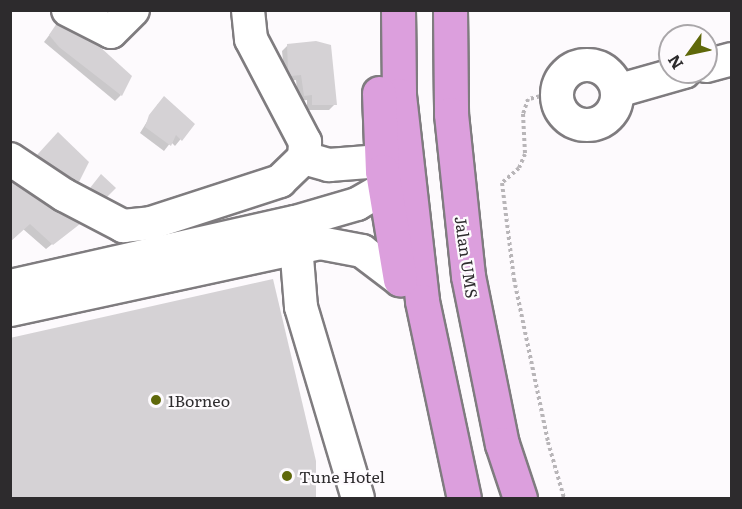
<!DOCTYPE html>
<style>
body{margin:0}
#map{position:relative;width:742px;height:509px;overflow:hidden;background:#fdfafd;font-family:Literata,serif}
div>[style]{position:absolute}
.shadow>*{inset:0;background:#0003}
.building>*{inset:0;background:#d5d2d5}
.path>*{height:4px;margin-top:-2px;transform-origin:0;background:repeating-linear-gradient(90deg,#b8b5b8 0 3px,transparent 0 6px)}
.roads{filter:drop-shadow(2px 0 #7f7c7f) drop-shadow(-2px 0 #7f7c7f) drop-shadow(0 2px #7f7c7f) drop-shadow(0 -2px #7f7c7f)}
.minor>*{height:32px;margin:-16px;padding:0 16px;transform-origin:16px;border-radius:16px;background:#fff}
.minor>.ring{margin:-16px;padding:0;box-sizing:content-box;background:none;border:32px solid #fff;border-radius:50%}
.highway>*{height:33px;margin:-16.5px;padding:0 16.5px;transform-origin:16.5px;border-radius:16.5px;background:#dc9fdd}
.dots>*{width:16px;height:16px;translate:-50% -50%;box-sizing:border-box;border:3px solid #fdfafd;border-radius:50%}
span{translate:-50% -50%;white-space:nowrap;text-align:center;line-height:1.15;-webkit-text-stroke:4.5px #fdfafd;paint-order:stroke}
.street-label{font-size:16px;color:#2d2b2d}
.poi-label{font-size:16px;color:#2d2b2d}
.left{translate:0 -50%;text-align:left}
.frame{position:absolute;inset:0;border:12px solid #2d2b2d;pointer-events:none}
.north{position:absolute;left:658px;top:24px;width:60px;height:60px;box-sizing:border-box;background:#fdfafd;border:2px solid #aaa7aa;border-radius:50%;rotate:237deg;font-size:16px;font-weight:700;line-height:24px;text-align:center;color:#2d2b2d}
.north::after{content:'';display:block;margin:auto;width:21px;height:27px;background:#5f680a;clip-path:polygon(50% 0,100% 100%,50% 72%,0 100%)}
</style>
<div id="map">
<div class="shadow">
<div style="clip-path:polygon(57px 25px,121px 95px,115px 101px,44px 42px)"></div>
<div style="clip-path:polygon(288px 45px,335px 104px,329px 110px,307px 110px,307px 100px,298px 101px,296px 80px,285px 82px,282px 51px)"></div>
<div style="clip-path:polygon(158px 104px,193px 124px,175px 146px,171px 142px,164px 151px,140px 133px)"></div>
<div style="clip-path:polygon(52px 140px,87px 163px,71px 187px,32px 162px)"></div>
<div style="clip-path:polygon(10px 180px,77px 224px,46px 249px,23px 229px,10px 241px)"></div>
<div style="clip-path:polygon(96px 182px,114px 188px,100px 202px,86px 195px)"></div>
<div style="clip-path:polygon(10px 340px,315px 461px,314px 498px,10px 498px)"></div>
</div>
<div class="building">
<div style="clip-path:polygon(57px 23px,99px 46px,132px 76px,122px 96px,59px 47px,49px 35px)"></div>
<div style="clip-path:polygon(316px 41px,331px 45px,337px 105px,312px 105px,312px 95px,304px 96px,301px 75px,291px 76px,288px 71px,287px 44px)"></div>
<div style="clip-path:polygon(164px 96px,195px 124px,182px 141px,176px 135px,171px 146px,145px 127px,149px 115px)"></div>
<div style="clip-path:polygon(58px 132px,89px 162px,79px 182px,37px 155px)"></div>
<div style="clip-path:polygon(101px 174px,116px 188px,107px 197px,90px 188px)"></div>
<div style="clip-path:polygon(10px 181px,54px 210px,80px 224px,53px 245px,30px 224px,10px 242px)"></div>
<div style="clip-path:polygon(273px 279px,316px 461px,316px 498px,10px 498px,10px 338px)"></div>
</div>
<div class="path">
<div style="left:557px;top:92px;width:30px;rotate:166deg"></div>
<div style="left:528px;top:99px;width:16px;rotate:108deg"></div>
<div style="left:523px;top:114px;width:40px;rotate:87.1deg"></div>
<div style="left:525px;top:154px;width:15px;rotate:113deg"></div>
<div style="left:519px;top:168px;width:23px;rotate:139deg"></div>
<div style="left:502px;top:183px;width:97px;rotate:82.9deg"></div>
<div style="left:514px;top:279px;width:167px;rotate:78.2deg"></div>
<div style="left:548px;top:442px;width:58px;rotate:74.1deg"></div>
</div>
<div class="roads">
<div class="minor">
<div style="left:68px;top:10px;width:48px;rotate:27.1deg"></div>
<div style="left:111px;top:32px;width:31px;rotate:-45deg"></div>
<div class="ring" style="left:557px;top:65px;width:28px;height:28px"></div>
<div style="left:706px;top:66px;width:27px;rotate:-15deg"></div>
<div style="left:617px;top:91px;width:70px;rotate:-15.8deg"></div>
<div style="left:304px;top:158px;width:26px;rotate:16deg"></div>
<div style="left:329px;top:165px;width:52px;rotate:-4.4deg"></div>
<div style="left:10px;top:159px;width:65px;rotate:33.7deg"></div>
<div style="left:64px;top:195px;width:67px;rotate:27.7deg"></div>
<div style="left:123px;top:226px;width:28px;rotate:-6deg"></div>
<div style="left:151px;top:223px;width:136px;rotate:-18deg"></div>
<div style="left:280px;top:181px;width:33px;rotate:-44deg"></div>
<div style="left:304px;top:158px;width:16px;rotate:-86deg"></div>
<div style="left:305px;top:142px;width:116px;rotate:-117.7deg"></div>
<div style="left:251px;top:39px;width:29px;rotate:-96deg"></div>
<div style="left:296px;top:245px;width:62px;rotate:85.4deg"></div>
<div style="left:301px;top:307px;width:199px;rotate:73.4deg"></div>
<div style="left:10px;top:286px;width:292px;rotate:-12.7deg"></div>
<div style="left:295px;top:222px;width:65px;rotate:-16.2deg"></div>
<div style="left:357px;top:204px;width:32px;rotate:-30deg"></div>
<div style="left:10px;top:310px;width:317px;rotate:-12.2deg"></div>
<div style="left:320px;top:243px;width:43px;rotate:10.8deg"></div>
<div style="left:362px;top:251px;width:48px;rotate:37.3deg"></div>
</div>
<div class="highway">
<div style="left:398px;top:10px;width:85px;rotate:89.3deg"></div>
<div style="left:399px;top:95px;width:207px;rotate:83.6deg"></div>
<div style="left:422px;top:301px;width:201px;rotate:78deg"></div>
<div style="left:450px;top:10px;width:104px;rotate:89.4deg"></div>
<div style="left:451px;top:114px;width:163px;rotate:84deg"></div>
<div style="left:468px;top:276px;width:171px;rotate:78.6deg"></div>
<div style="left:502px;top:444px;width:57px;rotate:71.6deg"></div>
<div style="left:379px;top:93px;width:78px;rotate:87.8deg"></div>
<div style="left:382px;top:171px;width:110px;rotate:80.6deg"></div>
</div>
</div>
<div class="dots">
<div style="left:156px;top:400px;background:#5f680a"></div>
<div style="left:287px;top:476px;background:#5f680a"></div>
</div>
<div class="street-label">
<span style="left:467px;top:257px;rotate:82deg">Jalan UMS</span>
</div>
<div class="poi-label">
<span class="left" style="left:168px;top:400px">1Borneo</span>
<span class="left" style="left:299px;top:476px">Tune Hotel</span>
</div>
<div class="frame"></div>
<div class="north">N</div>
</div>
